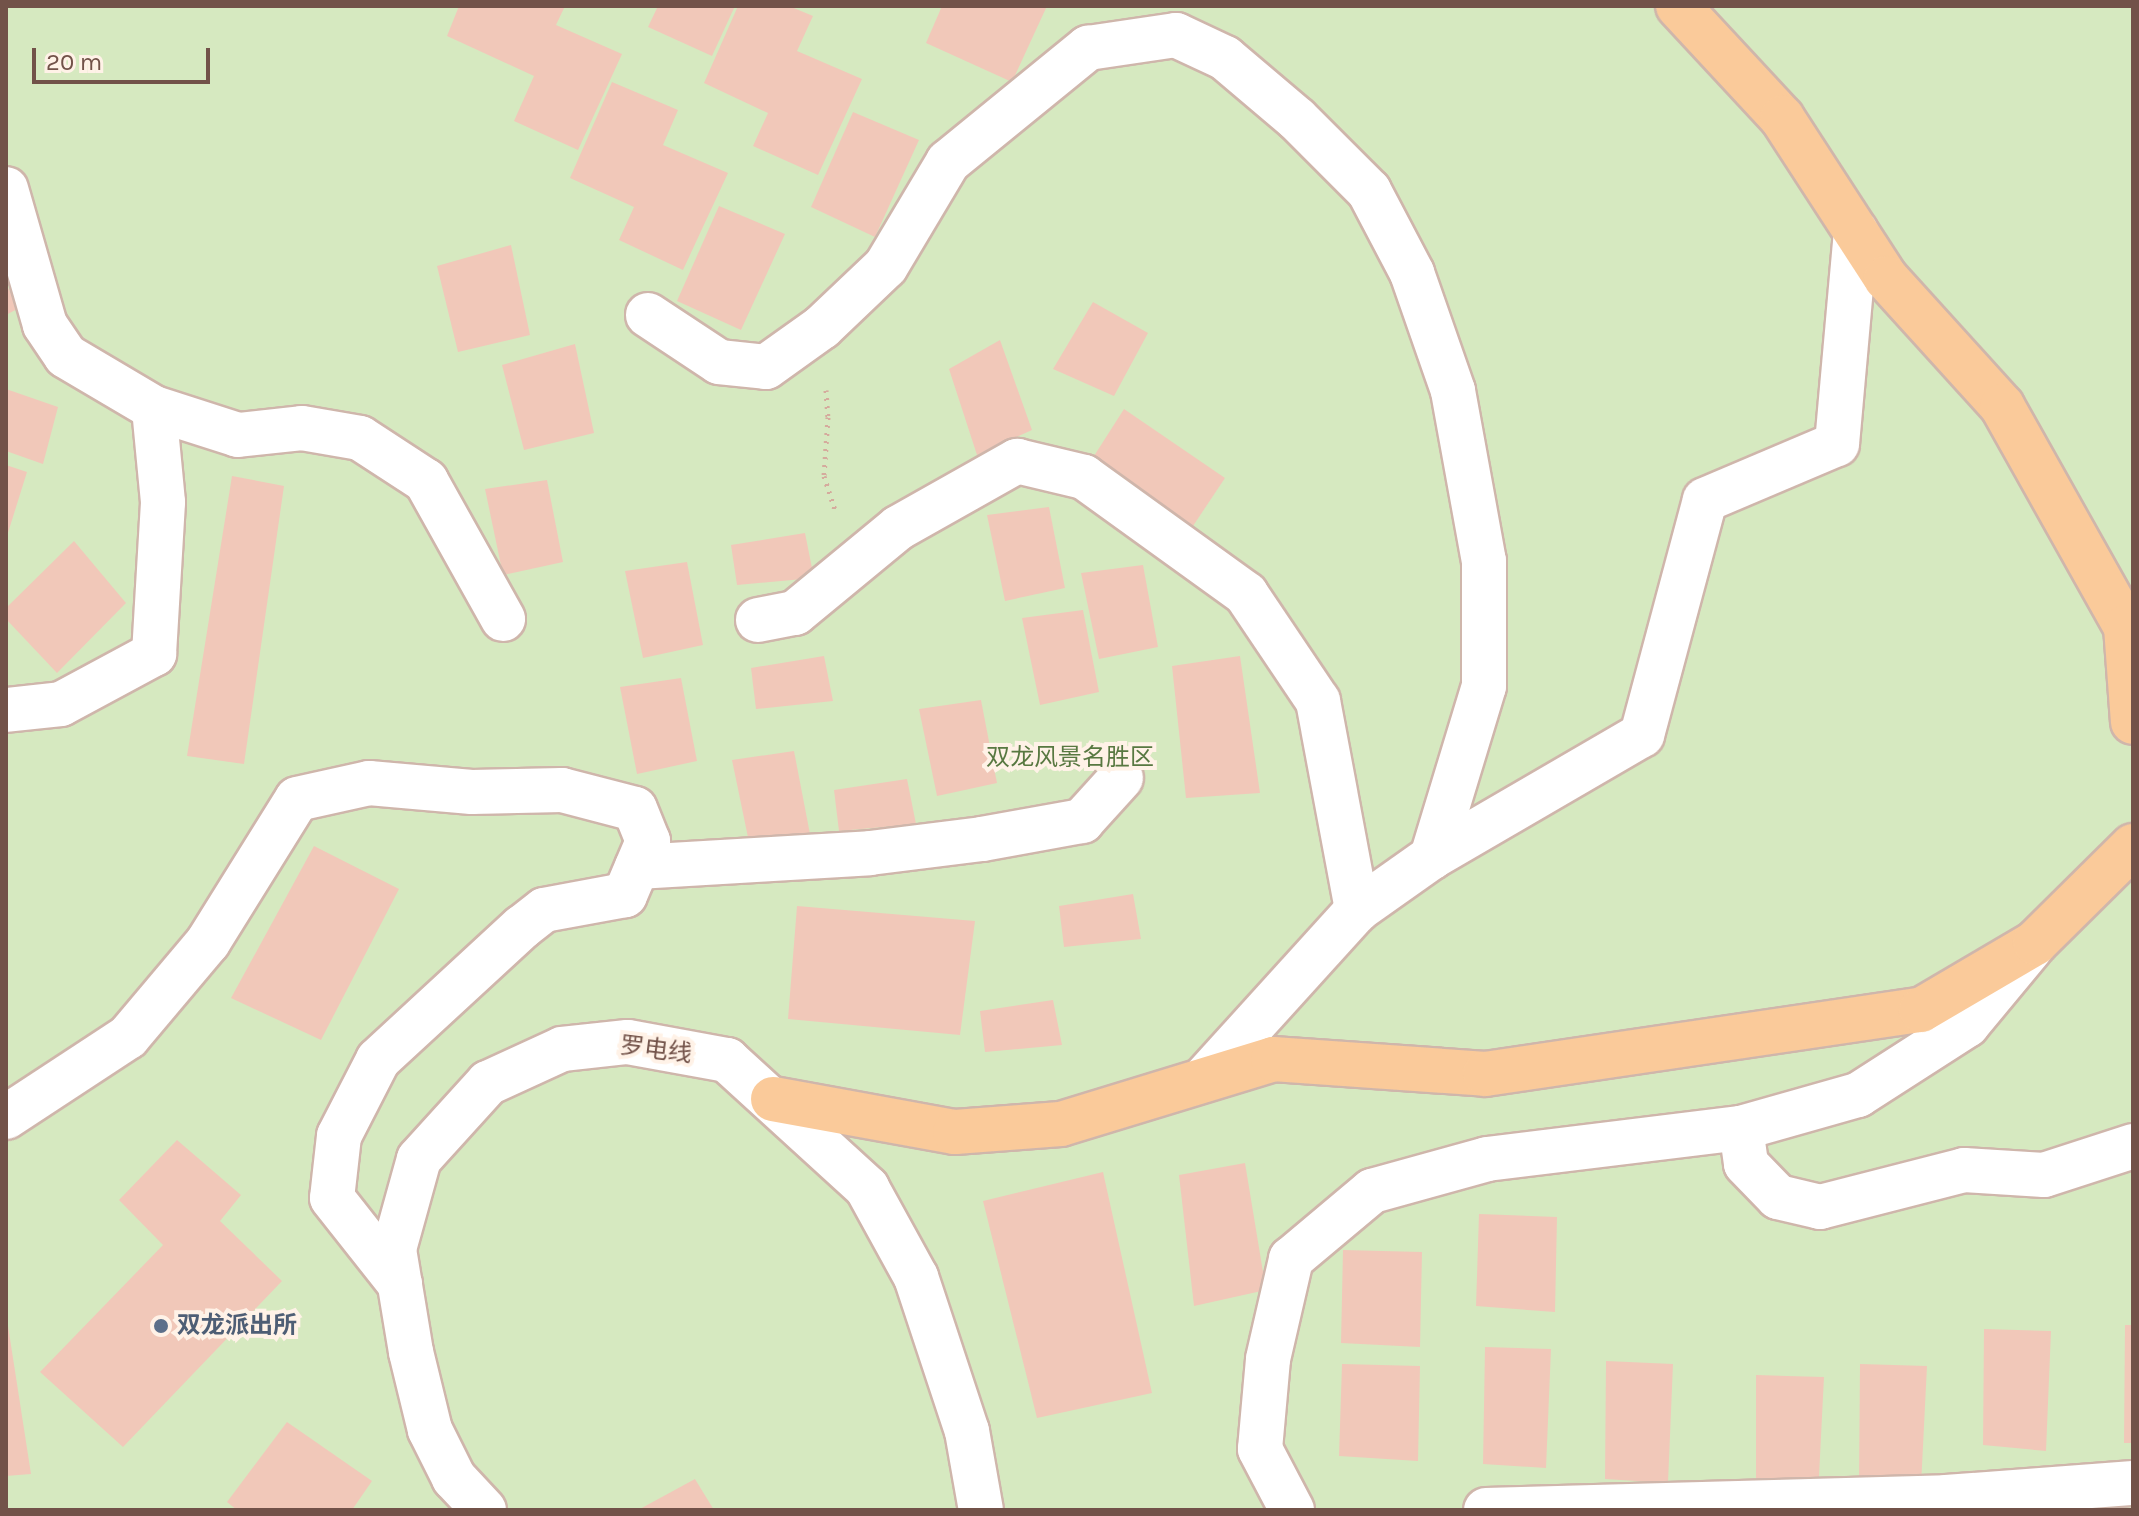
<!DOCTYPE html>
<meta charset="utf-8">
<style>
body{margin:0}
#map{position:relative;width:2139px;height:1516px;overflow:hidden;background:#fceee1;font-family:Karla,"Noto Sans SC",sans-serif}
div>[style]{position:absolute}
.green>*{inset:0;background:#d6e9c0}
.building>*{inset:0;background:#f1c8b9}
.path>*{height:5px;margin-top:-2.5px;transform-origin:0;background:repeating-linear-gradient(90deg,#d5ab9d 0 2px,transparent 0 8px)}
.roads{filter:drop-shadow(2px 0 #cfb6ab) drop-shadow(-2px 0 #cfb6ab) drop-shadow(0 2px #cfb6ab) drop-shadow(0 -2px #cfb6ab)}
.minor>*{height:44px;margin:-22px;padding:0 22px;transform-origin:22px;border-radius:22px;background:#fff}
.major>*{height:44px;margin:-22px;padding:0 22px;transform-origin:22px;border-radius:22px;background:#faca9a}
.dots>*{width:22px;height:22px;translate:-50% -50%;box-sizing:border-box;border:4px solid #fff2e7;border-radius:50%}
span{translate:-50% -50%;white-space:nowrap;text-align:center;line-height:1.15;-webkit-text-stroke:8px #fff2e7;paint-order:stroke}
.park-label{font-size:24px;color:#587841}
.street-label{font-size:24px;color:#725249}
.service-label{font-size:24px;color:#4e5e75;font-weight:700}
.left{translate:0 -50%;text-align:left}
.frame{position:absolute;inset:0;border:8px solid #725249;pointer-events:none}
.scale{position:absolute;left:32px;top:48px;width:178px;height:36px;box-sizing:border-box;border:4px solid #725249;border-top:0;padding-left:10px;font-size:24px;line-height:28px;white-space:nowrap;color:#725249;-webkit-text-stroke:6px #fff2e7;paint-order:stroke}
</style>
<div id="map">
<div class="green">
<div style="clip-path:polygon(6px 6px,2133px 6px,2133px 1510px,6px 1510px)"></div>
</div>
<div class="building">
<div style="clip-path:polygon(459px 6px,565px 6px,556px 25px,622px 54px,578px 150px,514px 121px,534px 76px,447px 36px)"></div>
<div style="clip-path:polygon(658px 6px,735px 6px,712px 56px,648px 27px)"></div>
<div style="clip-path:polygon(738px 6px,789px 6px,813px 16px,797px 51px,862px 79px,818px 175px,753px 146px,768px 113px,704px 83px)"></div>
<div style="clip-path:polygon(942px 6px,1047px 6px,1012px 82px,926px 43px)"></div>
<div style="clip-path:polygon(612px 82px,678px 110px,663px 145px,728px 173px,683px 270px,619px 240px,634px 207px,570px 178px)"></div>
<div style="clip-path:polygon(853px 112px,919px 140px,875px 237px,811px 207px)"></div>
<div style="clip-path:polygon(719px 206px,785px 234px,741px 330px,677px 301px)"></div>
<div style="clip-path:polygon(511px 245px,530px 335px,458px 352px,437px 266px)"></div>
<div style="clip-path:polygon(6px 284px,19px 308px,6px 315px)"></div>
<div style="clip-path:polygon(1093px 302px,1148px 333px,1114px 396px,1053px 369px)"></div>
<div style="clip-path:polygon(1000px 340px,1032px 430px,977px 455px,949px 369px)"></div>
<div style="clip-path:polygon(575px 344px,594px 433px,524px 450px,502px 365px)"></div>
<div style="clip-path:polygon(6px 389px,58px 407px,43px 464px,6px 451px)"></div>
<div style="clip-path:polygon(1124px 409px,1225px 478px,1193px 526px,1094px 456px)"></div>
<div style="clip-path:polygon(6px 465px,27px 472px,7px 536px,6px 536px)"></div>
<div style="clip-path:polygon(232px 476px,284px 486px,244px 764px,187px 756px)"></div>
<div style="clip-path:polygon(547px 480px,563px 562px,503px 575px,485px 489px)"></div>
<div style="clip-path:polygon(1049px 507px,1065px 588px,1005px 601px,987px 515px)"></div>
<div style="clip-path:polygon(805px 533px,814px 578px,737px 585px,731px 545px)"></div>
<div style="clip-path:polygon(74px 541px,126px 603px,57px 673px,6px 619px,6px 608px)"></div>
<div style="clip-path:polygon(687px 562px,703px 645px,643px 658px,625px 571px)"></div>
<div style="clip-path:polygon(1143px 565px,1158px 647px,1099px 659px,1081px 573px)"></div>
<div style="clip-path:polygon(1083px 610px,1099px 692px,1040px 705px,1022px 618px)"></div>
<div style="clip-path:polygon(824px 656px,833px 701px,756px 709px,751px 668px)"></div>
<div style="clip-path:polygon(1240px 656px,1260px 793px,1186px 798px,1172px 666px)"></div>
<div style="clip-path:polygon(681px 678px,697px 761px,637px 774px,620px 687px)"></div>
<div style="clip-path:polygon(981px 700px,997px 783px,937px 796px,919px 709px)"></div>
<div style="clip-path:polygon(794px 751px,810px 834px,750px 847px,732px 760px)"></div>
<div style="clip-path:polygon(907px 779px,916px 824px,839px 831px,834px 790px)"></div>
<div style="clip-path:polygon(314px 846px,399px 889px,321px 1040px,231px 998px)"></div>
<div style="clip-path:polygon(1133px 894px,1141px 939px,1064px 947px,1059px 906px)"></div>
<div style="clip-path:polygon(797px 906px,975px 921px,960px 1035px,788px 1019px)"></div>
<div style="clip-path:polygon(1053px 1000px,1062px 1045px,985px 1052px,980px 1011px)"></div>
<div style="clip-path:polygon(177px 1140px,241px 1195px,220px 1221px,282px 1281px,123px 1447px,40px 1372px,163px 1245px,119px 1200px)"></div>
<div style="clip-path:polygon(1245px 1163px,1266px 1290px,1194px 1306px,1179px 1175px)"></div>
<div style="clip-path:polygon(1103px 1172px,1152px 1393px,1037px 1418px,983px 1201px)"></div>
<div style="clip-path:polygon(1479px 1214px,1557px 1217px,1555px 1312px,1476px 1306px)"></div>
<div style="clip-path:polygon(1343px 1250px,1422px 1252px,1420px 1347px,1341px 1343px)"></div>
<div style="clip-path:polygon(6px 1313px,31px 1474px,6px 1476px)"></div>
<div style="clip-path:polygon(2125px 1325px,2133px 1325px,2133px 1443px,2124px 1443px)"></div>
<div style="clip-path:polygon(1984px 1329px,2051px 1331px,2046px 1451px,1983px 1445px)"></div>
<div style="clip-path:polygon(1485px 1347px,1551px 1349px,1546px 1468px,1483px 1464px)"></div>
<div style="clip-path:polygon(1606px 1361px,1673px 1364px,1668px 1483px,1605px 1479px)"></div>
<div style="clip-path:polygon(1342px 1364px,1420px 1366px,1418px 1461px,1339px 1456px)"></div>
<div style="clip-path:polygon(1860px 1364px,1927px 1366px,1921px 1486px,1859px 1482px)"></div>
<div style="clip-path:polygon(1756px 1375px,1824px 1377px,1818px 1496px,1756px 1492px)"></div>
<div style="clip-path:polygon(287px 1422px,372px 1481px,352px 1510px,237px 1510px,227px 1502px)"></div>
<div style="clip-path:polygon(695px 1479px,714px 1510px,638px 1510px)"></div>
</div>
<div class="path">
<div style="left:826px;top:390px;width:27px;rotate:86deg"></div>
<div style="left:828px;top:417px;width:59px;rotate:93.9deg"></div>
<div style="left:824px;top:476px;width:36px;rotate:72deg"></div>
</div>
<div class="roads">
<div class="minor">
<div style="left:6px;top:189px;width:141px;rotate:74deg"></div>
<div style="left:45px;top:325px;width:37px;rotate:56deg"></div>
<div style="left:66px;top:356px;width:102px;rotate:30.6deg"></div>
<div style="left:154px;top:408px;width:88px;rotate:17.8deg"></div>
<div style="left:238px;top:435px;width:64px;rotate:-6.2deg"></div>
<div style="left:302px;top:428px;width:59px;rotate:9.8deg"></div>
<div style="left:360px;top:438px;width:79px;rotate:33.1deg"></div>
<div style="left:426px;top:481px;width:158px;rotate:60.8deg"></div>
<div style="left:648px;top:315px;width:85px;rotate:33.5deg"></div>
<div style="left:719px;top:362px;width:47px;rotate:6.1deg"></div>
<div style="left:766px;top:367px;width:69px;rotate:-35.5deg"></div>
<div style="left:822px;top:327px;width:88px;rotate:-43.6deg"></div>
<div style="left:886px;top:266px;width:121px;rotate:-59.2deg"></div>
<div style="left:948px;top:162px;width:181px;rotate:-39.2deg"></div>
<div style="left:1088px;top:48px;width:89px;rotate:-8.4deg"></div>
<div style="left:1176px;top:35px;width:54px;rotate:25.1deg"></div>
<div style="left:1225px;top:58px;width:94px;rotate:40.3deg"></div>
<div style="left:1297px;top:119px;width:102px;rotate:45deg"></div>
<div style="left:1369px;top:191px;width:93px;rotate:62.3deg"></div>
<div style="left:1412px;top:273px;width:125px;rotate:70.8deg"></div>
<div style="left:1453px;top:391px;width:173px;rotate:79.7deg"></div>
<div style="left:1484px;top:561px;width:125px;rotate:90deg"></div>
<div style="left:1484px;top:686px;width:179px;rotate:106.9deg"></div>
<div style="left:1432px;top:857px;width:92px;rotate:144.8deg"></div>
<div style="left:1357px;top:910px;width:229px;rotate:132.2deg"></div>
<div style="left:758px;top:620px;width:38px;rotate:-11deg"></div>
<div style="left:795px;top:613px;width:134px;rotate:-39.5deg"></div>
<div style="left:898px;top:528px;width:137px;rotate:-29.4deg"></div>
<div style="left:1017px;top:461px;width:69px;rotate:13.4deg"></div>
<div style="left:1084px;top:477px;width:200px;rotate:35.8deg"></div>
<div style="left:1246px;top:594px;width:129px;rotate:56.1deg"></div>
<div style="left:1318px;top:701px;width:213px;rotate:79.4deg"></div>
<div style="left:6px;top:710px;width:55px;rotate:-6.2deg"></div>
<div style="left:61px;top:704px;width:106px;rotate:-28.3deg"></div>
<div style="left:154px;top:654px;width:152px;rotate:-86.6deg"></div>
<div style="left:163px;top:502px;width:94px;rotate:-95.5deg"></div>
<div style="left:1432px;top:857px;width:243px;rotate:-30.2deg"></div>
<div style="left:1642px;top:735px;width:243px;rotate:-75deg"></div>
<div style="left:1705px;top:500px;width:143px;rotate:-23deg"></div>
<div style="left:1837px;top:444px;width:213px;rotate:-84.9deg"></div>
<div style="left:637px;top:867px;width:233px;rotate:-3.4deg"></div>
<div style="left:870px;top:853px;width:113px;rotate:-7.1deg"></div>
<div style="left:982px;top:839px;width:102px;rotate:-10.2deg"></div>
<div style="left:1082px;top:821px;width:58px;rotate:-47.8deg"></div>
<div style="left:6px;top:1117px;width:146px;rotate:-33.3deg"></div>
<div style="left:128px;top:1037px;width:124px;rotate:-49.9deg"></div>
<div style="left:208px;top:942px;width:168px;rotate:-58.1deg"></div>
<div style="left:297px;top:799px;width:74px;rotate:-12.5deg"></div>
<div style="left:369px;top:783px;width:103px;rotate:5deg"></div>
<div style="left:472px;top:792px;width:90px;rotate:-1.3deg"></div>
<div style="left:562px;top:790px;width:75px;rotate:14.6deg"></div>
<div style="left:635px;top:809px;width:35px;rotate:68deg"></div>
<div style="left:648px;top:841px;width:59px;rotate:113.1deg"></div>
<div style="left:625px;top:895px;width:82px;rotate:169.5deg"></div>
<div style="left:544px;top:910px;width:28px;rotate:142deg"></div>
<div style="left:522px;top:927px;width:196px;rotate:137.3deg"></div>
<div style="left:378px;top:1060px;width:85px;rotate:117.2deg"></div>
<div style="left:339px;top:1136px;width:62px;rotate:96.4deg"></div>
<div style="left:332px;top:1198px;width:110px;rotate:51.7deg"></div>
<div style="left:1741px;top:1128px;width:36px;rotate:82deg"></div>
<div style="left:1746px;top:1164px;width:46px;rotate:45.9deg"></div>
<div style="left:1778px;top:1197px;width:43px;rotate:13.4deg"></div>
<div style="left:1820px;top:1207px;width:149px;rotate:-14.4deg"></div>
<div style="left:1964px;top:1170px;width:80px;rotate:3.6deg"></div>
<div style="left:2044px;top:1175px;width:94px;rotate:-18deg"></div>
<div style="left:484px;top:1510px;width:44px;rotate:-133.2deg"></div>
<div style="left:454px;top:1478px;width:54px;rotate:-116.6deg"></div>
<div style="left:430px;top:1430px;width:80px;rotate:-103.7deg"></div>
<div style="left:411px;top:1352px;width:104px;rotate:-99.4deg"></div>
<div style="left:394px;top:1249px;width:93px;rotate:-74.5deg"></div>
<div style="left:419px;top:1159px;width:103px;rotate:-47.8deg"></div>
<div style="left:488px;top:1083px;width:81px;rotate:-24.7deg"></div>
<div style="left:562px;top:1049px;width:66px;rotate:-6.1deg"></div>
<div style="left:628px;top:1042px;width:101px;rotate:10.3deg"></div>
<div style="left:727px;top:1060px;width:190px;rotate:42.4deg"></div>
<div style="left:867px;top:1188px;width:102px;rotate:61.2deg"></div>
<div style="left:916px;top:1277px;width:162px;rotate:71.7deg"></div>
<div style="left:967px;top:1431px;width:80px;rotate:80deg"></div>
<div style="left:1292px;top:1510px;width:69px;rotate:-117.7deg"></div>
<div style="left:1260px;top:1449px;width:90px;rotate:-84.9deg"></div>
<div style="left:1268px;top:1359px;width:103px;rotate:-77deg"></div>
<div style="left:1291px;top:1259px;width:106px;rotate:-40deg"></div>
<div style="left:1372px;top:1191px;width:119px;rotate:-15.5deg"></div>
<div style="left:1487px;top:1159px;width:256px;rotate:-7deg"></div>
<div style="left:1741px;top:1128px;width:122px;rotate:-15.8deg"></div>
<div style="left:1858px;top:1095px;width:130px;rotate:-32.7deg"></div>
<div style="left:1967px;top:1025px;width:100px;rotate:-50.3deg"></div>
<div style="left:1486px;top:1510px;width:460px;rotate:-1.6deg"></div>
<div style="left:1946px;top:1497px;width:188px;rotate:-4.3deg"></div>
</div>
<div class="major">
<div style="left:1678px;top:6px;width:153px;rotate:47.1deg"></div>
<div style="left:1782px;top:118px;width:191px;rotate:57deg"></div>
<div style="left:1886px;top:278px;width:173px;rotate:47.8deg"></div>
<div style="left:2002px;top:406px;width:253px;rotate:60.7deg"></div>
<div style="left:2126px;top:627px;width:95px;rotate:85.8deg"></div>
<div style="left:773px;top:1099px;width:185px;rotate:10.3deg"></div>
<div style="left:955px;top:1132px;width:106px;rotate:-4.3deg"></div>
<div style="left:1061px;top:1124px;width:222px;rotate:-17deg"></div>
<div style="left:1273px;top:1059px;width:213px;rotate:4deg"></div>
<div style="left:1485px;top:1074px;width:441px;rotate:-8.4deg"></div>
<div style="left:1921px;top:1010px;width:132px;rotate:-30.4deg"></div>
<div style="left:2035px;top:943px;width:138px;rotate:-44.7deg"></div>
</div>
</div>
<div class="dots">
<div style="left:161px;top:1326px;background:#5c6f8a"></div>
</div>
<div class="park-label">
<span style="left:1070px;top:758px">双龙风景名胜区</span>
</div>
<div class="street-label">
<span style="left:656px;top:1050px;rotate:7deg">罗电线</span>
</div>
<div class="service-label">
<span class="left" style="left:177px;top:1326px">双龙派出所</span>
</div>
<div class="frame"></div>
<div class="scale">20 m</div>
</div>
